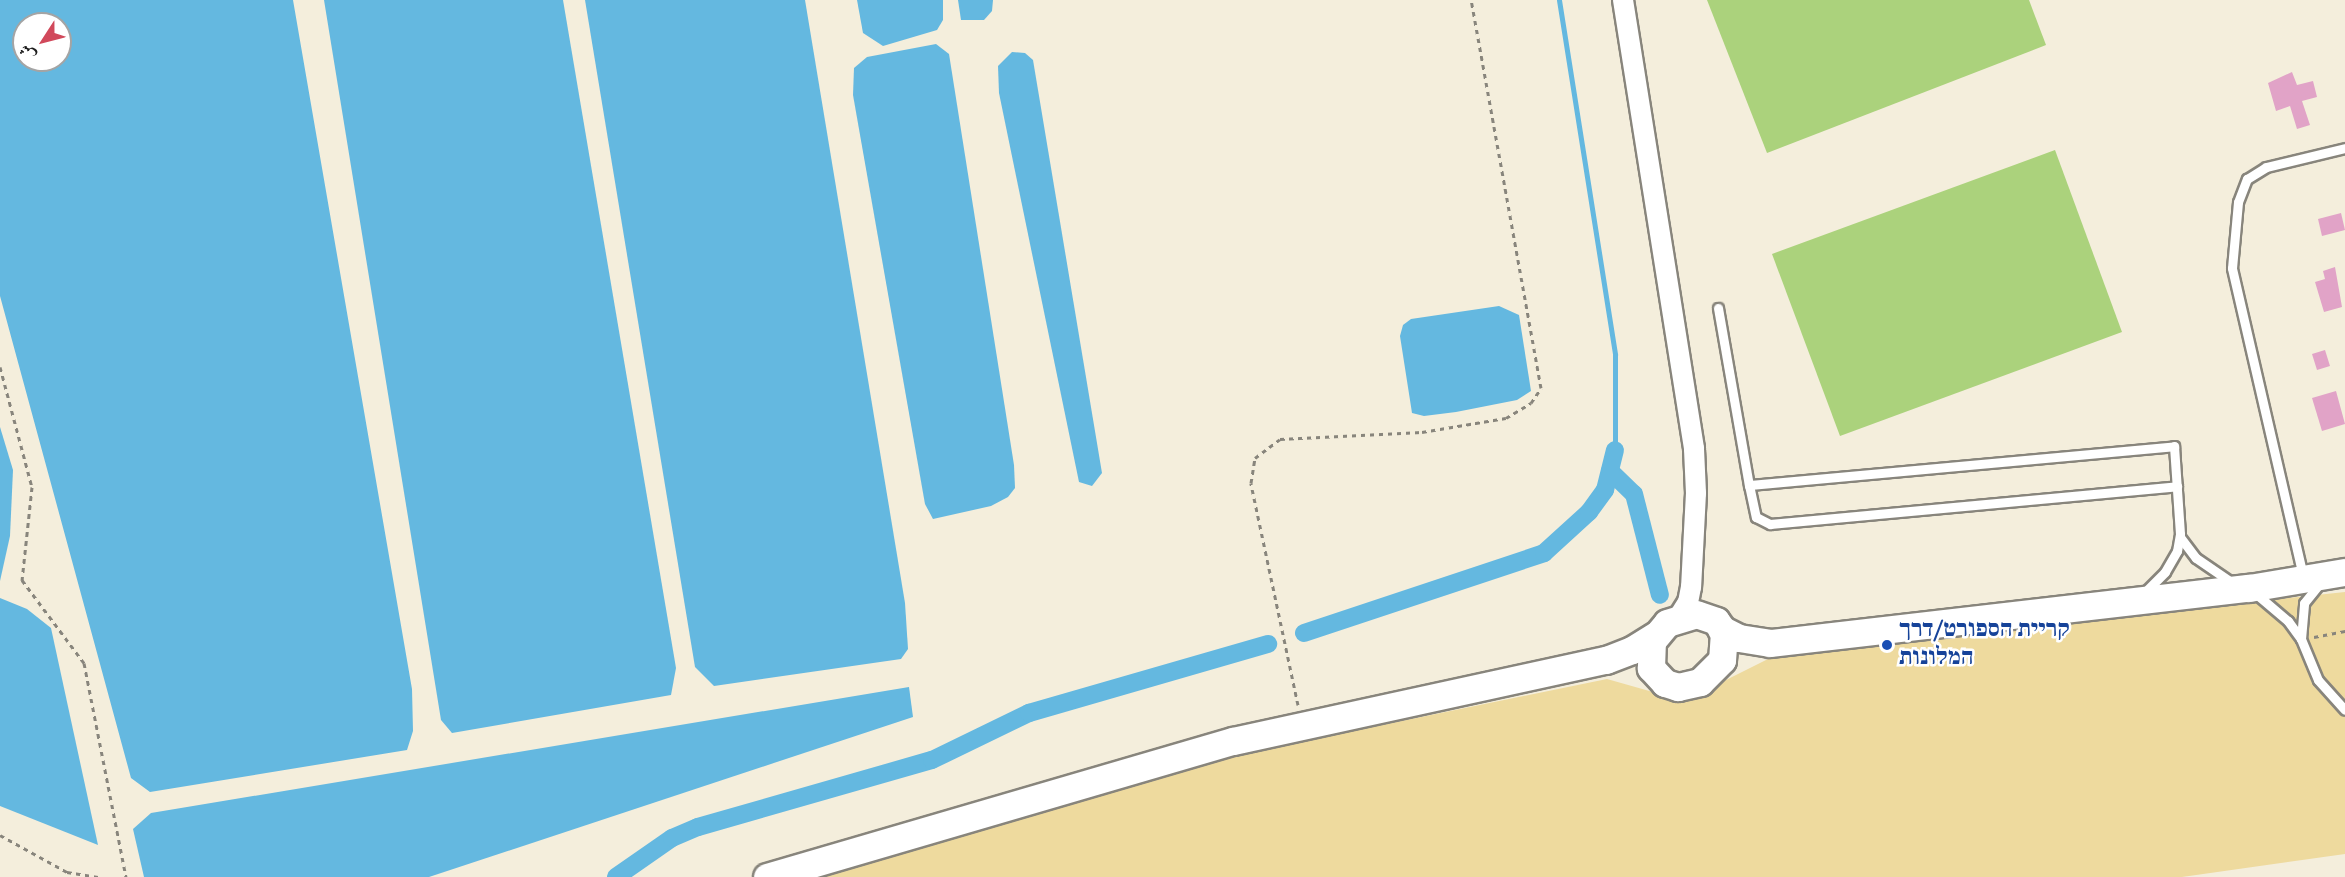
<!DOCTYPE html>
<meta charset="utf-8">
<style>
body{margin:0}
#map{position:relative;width:2345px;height:877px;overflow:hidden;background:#f4eedc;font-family:"Sorts Mill Goudy",Amiri,"Frank Ruhl Libre",serif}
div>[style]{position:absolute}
.green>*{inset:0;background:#abd27c}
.sand>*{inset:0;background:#eeda9e}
.water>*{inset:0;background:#64b8e0}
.stream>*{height:5px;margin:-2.5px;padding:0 2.5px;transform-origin:2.5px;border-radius:2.5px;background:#64b8e0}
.canal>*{height:18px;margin:-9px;padding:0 9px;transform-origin:9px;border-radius:9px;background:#64b8e0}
.building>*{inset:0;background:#e1a3c7}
.path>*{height:3px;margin-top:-1.5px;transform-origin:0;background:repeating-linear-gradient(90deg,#88857c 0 4.5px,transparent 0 9px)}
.roads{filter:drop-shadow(2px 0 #88857c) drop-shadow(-2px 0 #88857c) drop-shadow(0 2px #88857c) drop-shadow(0 -2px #88857c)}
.lane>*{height:9px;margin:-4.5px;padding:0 4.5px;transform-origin:4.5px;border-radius:4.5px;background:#fff}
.street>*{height:20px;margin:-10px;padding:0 10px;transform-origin:10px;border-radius:10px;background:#fff}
.secondary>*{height:27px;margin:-13.5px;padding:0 13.5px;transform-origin:13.5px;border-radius:13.5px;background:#fff}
.dots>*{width:16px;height:16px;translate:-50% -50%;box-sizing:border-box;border:3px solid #fff;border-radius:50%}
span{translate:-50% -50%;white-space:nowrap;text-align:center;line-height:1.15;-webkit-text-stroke:5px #fff;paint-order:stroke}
.transit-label{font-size:24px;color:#164399;font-weight:700}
.left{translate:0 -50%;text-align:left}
.north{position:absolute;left:12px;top:12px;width:60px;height:60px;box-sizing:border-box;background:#fff;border:2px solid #a4a4a4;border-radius:50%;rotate:234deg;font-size:16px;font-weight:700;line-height:24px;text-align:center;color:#1c1c1c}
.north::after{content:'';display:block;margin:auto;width:21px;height:27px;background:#d1495b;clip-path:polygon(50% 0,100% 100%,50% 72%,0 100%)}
</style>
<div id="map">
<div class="green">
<div style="clip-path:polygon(1707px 0,2029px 0,2046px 45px,1767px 153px)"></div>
<div style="clip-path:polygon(2055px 150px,2122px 332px,1840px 436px,1772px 254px)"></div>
</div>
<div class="sand">
<div style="clip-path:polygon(2345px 592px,2345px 854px,2182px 877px,815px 877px,1246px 753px,1607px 679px,1667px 696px,1712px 687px,1778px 654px,1813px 649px)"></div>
</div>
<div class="water">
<div style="clip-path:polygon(evenodd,0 0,293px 0,412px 689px,413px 731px,407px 750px,150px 792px,131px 778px,0 296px,0 0,24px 24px,60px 24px,60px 60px,24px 60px,24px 24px)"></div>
<div style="clip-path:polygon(324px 0,563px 0,676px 668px,671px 695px,452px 733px,441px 720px)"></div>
<div style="clip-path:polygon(585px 0,805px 0,905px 603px,908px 649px,901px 659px,714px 686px,695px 667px)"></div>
<div style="clip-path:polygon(857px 0,943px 0,943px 20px,937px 30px,883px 46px,863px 33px)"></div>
<div style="clip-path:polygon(958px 0,993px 0,992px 11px,984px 20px,961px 20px)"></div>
<div style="clip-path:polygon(936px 44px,949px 54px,1014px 465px,1015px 488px,1008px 497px,991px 506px,933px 519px,925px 504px,853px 95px,854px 68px,867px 57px)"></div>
<div style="clip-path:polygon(1012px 52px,1025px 53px,1033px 60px,1102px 473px,1092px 486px,1079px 482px,999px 93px,998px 66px)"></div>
<div style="clip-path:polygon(1499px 306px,1519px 315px,1531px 391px,1517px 400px,1456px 412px,1424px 416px,1412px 413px,1400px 336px,1403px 325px,1411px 319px)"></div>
<div style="clip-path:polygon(0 427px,13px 470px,10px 536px,0 581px)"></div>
<div style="clip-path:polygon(0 598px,27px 609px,51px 628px,98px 845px,0 806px)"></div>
<div style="clip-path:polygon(909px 687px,913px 717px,429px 877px,144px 877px,133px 829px,151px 813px)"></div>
</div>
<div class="stream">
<div style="left:1559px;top:0;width:359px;rotate:81deg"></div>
<div style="left:1615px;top:355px;width:95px;rotate:90deg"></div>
</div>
<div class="canal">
<div style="left:1610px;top:471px;width:33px;rotate:44deg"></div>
<div style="left:1634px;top:494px;width:104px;rotate:75.6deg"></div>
<div style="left:1304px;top:633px;width:253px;rotate:-18.4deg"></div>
<div style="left:1544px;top:553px;width:61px;rotate:-42.3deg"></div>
<div style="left:1589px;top:512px;width:27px;rotate:-54deg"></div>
<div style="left:1605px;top:490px;width:41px;rotate:-76deg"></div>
<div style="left:616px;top:877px;width:68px;rotate:-34.9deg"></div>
<div style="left:672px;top:838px;width:28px;rotate:-23deg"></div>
<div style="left:698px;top:827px;width:243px;rotate:-16deg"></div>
<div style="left:932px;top:760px;width:108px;rotate:-25.9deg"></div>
<div style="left:1029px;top:713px;width:249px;rotate:-16.1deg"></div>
</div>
<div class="building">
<div style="clip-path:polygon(2292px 72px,2297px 85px,2313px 81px,2317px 97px,2302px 101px,2310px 125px,2297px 129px,2290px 106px,2276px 111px,2268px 83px)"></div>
<div style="clip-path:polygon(2341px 213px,2345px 230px,2322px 236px,2318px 219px)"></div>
<div style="clip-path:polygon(2335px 267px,2342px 307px,2324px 312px,2315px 282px,2325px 279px,2323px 271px)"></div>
<div style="clip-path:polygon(2325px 350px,2330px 366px,2317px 370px,2312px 354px)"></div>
<div style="clip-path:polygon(2336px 391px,2345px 424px,2322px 431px,2312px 398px)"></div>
</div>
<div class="path">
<div style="left:0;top:367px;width:124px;rotate:75.1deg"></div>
<div style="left:32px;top:487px;width:94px;rotate:96.1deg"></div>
<div style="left:22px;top:580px;width:104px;rotate:53.2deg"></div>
<div style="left:84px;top:663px;width:218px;rotate:78.9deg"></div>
<div style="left:2314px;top:637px;width:32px;rotate:-11deg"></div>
<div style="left:1298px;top:705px;width:227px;rotate:-102deg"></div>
<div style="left:1251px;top:483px;width:25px;rotate:-81deg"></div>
<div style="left:1255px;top:458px;width:31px;rotate:-37deg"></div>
<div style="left:1280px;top:439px;width:142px;rotate:-2.8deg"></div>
<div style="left:1422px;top:432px;width:85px;rotate:-9.5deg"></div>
<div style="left:1506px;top:418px;width:29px;rotate:-31deg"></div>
<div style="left:1531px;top:403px;width:18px;rotate:-56deg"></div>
<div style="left:1541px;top:388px;width:394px;rotate:-100.2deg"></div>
<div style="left:0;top:835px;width:77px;rotate:28.9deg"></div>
<div style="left:67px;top:872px;width:33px;rotate:9deg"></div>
</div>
<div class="roads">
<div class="lane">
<div style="left:1718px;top:308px;width:180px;rotate:80.1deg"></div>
<div style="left:1749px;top:485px;width:427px;rotate:-5.2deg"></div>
<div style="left:2174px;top:446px;width:88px;rotate:86.1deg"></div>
<div style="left:2180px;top:534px;width:17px;rotate:100deg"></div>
<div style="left:2177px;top:551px;width:24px;rotate:120deg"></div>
<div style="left:2165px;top:572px;width:30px;rotate:135deg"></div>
<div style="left:1749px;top:485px;width:33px;rotate:78deg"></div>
<div style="left:1756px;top:517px;width:16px;rotate:27deg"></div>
<div style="left:1770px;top:524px;width:409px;rotate:-5.3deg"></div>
<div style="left:2180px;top:537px;width:26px;rotate:53deg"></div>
<div style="left:2196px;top:558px;width:46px;rotate:34.4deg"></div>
<div style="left:2303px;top:576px;width:316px;rotate:-103deg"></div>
<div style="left:2232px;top:268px;width:66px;rotate:-84.8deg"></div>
<div style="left:2238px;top:202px;width:25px;rotate:-69deg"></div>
<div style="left:2247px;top:179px;width:22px;rotate:-32deg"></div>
<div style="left:2266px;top:167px;width:81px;rotate:-13.5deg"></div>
<div style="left:2255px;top:593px;width:43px;rotate:40.3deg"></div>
<div style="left:2288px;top:621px;width:22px;rotate:54deg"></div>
<div style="left:2301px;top:639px;width:44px;rotate:67.5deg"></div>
<div style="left:2318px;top:680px;width:40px;rotate:48deg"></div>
<div style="left:2301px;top:639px;width:36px;rotate:-85deg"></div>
<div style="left:2304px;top:603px;width:27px;rotate:-51deg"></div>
</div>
<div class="street">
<div style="left:1623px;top:0;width:455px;rotate:81deg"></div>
<div style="left:1694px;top:449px;width:44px;rotate:87.4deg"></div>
<div style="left:1696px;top:493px;width:94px;rotate:93deg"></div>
<div style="left:1691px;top:587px;width:15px;rotate:101deg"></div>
<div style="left:1688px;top:602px;width:19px;rotate:122deg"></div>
</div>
<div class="secondary">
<div style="left:1696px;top:614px;width:21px;rotate:19deg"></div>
<div style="left:1716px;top:621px;width:14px;rotate:54deg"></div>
<div style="left:1724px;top:632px;width:28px;rotate:94deg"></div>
<div style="left:1722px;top:660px;width:31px;rotate:135deg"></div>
<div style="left:1700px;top:682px;width:23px;rotate:167deg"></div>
<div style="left:1678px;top:687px;width:14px;rotate:-163deg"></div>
<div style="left:1665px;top:683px;width:21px;rotate:-133deg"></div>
<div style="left:1651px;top:668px;width:27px;rotate:-88deg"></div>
<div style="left:1652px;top:641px;width:23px;rotate:-50deg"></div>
<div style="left:1667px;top:623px;width:30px;rotate:-17deg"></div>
<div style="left:1721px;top:629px;width:20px;rotate:27deg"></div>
<div style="left:1739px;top:638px;width:31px;rotate:9deg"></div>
<div style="left:1770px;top:643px;width:482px;rotate:-6.6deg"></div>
<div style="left:2249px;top:588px;width:97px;rotate:-9.5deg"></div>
<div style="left:767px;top:877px;width:485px;rotate:-16.3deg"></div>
<div style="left:1233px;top:741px;width:382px;rotate:-12.3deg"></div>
<div style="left:1606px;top:660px;width:28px;rotate:-21deg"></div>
<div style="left:1632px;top:650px;width:28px;rotate:-32deg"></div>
</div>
</div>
<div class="dots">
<div style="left:1887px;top:645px;background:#1a4fb4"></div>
</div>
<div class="transit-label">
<span class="left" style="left:1899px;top:645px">קריית הספורט/דרך<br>המלונות</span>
</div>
<div class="north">ش</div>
</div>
